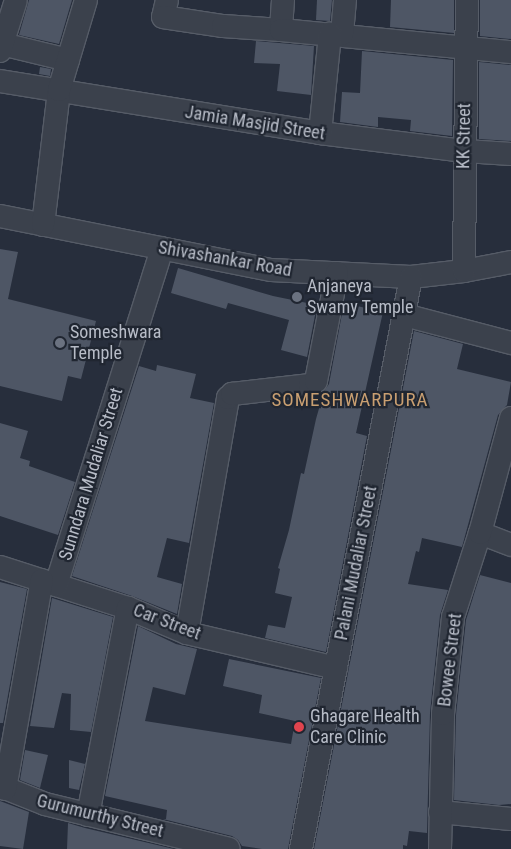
<!DOCTYPE html>
<style>
body{margin:0}
#map{position:relative;width:511px;height:849px;overflow:hidden;background:#272e3c;font-family:"Roboto Condensed",sans-serif}
div>[style]{position:absolute}
.building>*{inset:0;background:#4e5665}
.roads{filter:drop-shadow(1px 0 #565c67) drop-shadow(-1px 0 #565c67) drop-shadow(0 1px #565c67) drop-shadow(0 -1px #565c67)}
.minor>*{height:22px;margin:-11px;padding:0 11px;transform-origin:11px;border-radius:11px;background:#3b414c}
.dots>*{width:14px;height:14px;translate:-50% -50%;box-sizing:border-box;border:2px solid #202631;border-radius:50%}
span{translate:-50% -50%;white-space:nowrap;text-align:center;line-height:1.15;-webkit-text-stroke:4.5px #202631;paint-order:stroke}
.street-label{font-size:18px;color:#b7bcc7}
.poi-label{font-size:18px;color:#b7bcc7}
.left{translate:0 -50%;text-align:left}
.neighbourhood-label{font-size:19px;color:#c99f71;letter-spacing:1px}
</style>
<div id="map">
<div class="building">
<div style="clip-path:polygon(29px 0,72px 0,59px 44px,19px 35px)"></div>
<div style="clip-path:polygon(317px 0,332px 0,330px 21px,316px 20px)"></div>
<div style="clip-path:polygon(391px 0,454px 0,454px 33px,390px 27px)"></div>
<div style="clip-path:polygon(480px 0,511px 0,511px 39px,480px 36px)"></div>
<div style="clip-path:polygon(256px 41px,314px 46px,311px 95px,277px 91px,280px 64px,254px 63px)"></div>
<div style="clip-path:polygon(362px 51px,453px 60px,452px 136px,410px 131px,411px 120px,378px 117px,378px 127px,340px 122px,342px 92px,360px 93px)"></div>
<div style="clip-path:polygon(479px 62px,511px 65px,511px 141px,479px 139px)"></div>
<div style="clip-path:polygon(40px 67px,51px 69px,50px 76px,39px 74px)"></div>
<div style="clip-path:polygon(0 249px,18px 252px,8px 299px,96px 321px,81px 379px,68px 376px,62px 401px,0 386px)"></div>
<div style="clip-path:polygon(178px 268px,273px 296px,317px 305px,307px 357px,281px 350px,289px 320px,228px 303px,226px 309px,171px 293px)"></div>
<div style="clip-path:polygon(344px 303px,383px 312px,356px 433px,367px 436px,326px 652px,265px 638px,268px 625px,285px 628px,292px 597px,275px 593px,280px 569px,278px 568px,289px 530px,301px 473px,304px 474px,316px 419px,324px 391px,329px 384px)"></div>
<div style="clip-path:polygon(414px 331px,463px 344px,457px 369px,511px 382px,507px 405px,498px 415px,462px 547px,422px 538px,419px 552px,416px 551px,408px 584px,448px 590px,440px 615px,430px 713px,427px 833px,409px 831px,407px 846px,403px 845px,403px 849px,314px 849px)"></div>
<div style="clip-path:polygon(157px 365px,196px 374px,190px 398px,214px 403px,189px 543px,167px 538px,157px 577px,182px 584px,177px 614px,132px 596px,72px 576px,139px 366px,156px 371px)"></div>
<div style="clip-path:polygon(0 423px,28px 431px,20px 458px,30px 461px,29px 466px,75px 482px,58px 535px,0 516px)"></div>
<div style="clip-path:polygon(480px 575px,511px 583px,511px 804px,499px 805px,454px 800px,456px 715px,466px 620px)"></div>
<div style="clip-path:polygon(0 582px,27px 589px,3px 723px,0 723px)"></div>
<div style="clip-path:polygon(52px 598px,113px 617px,91px 732px,70px 730px,71px 694px,62px 693px,54px 728px,30px 726px)"></div>
<div style="clip-path:polygon(138px 626px,176px 644px,197px 649px,185px 695px,153px 687px,145px 721px,291px 744px,295px 721px,259px 713px,262px 695px,223px 686px,229px 659px,321px 678px,288px 849px,262px 849px,242px 846px,238px 840px,232px 836px,163px 819px,166px 819px,167px 810px,105px 796px)"></div>
<div style="clip-path:polygon(25px 750px,48px 755px,40px 788px,20px 780px)"></div>
<div style="clip-path:polygon(69px 760px,85px 764px,79px 790px,69px 788px)"></div>
<div style="clip-path:polygon(0 801px,29px 812px,23px 849px,0 846px)"></div>
<div style="clip-path:polygon(68px 823px,85px 828px,174px 849px,67px 849px)"></div>
</div>
<div class="roads">
<div class="minor">
<div style="left:167px;top:0;width:17px;rotate:103deg"></div>
<div style="left:163px;top:17px;width:61px;rotate:8.5deg"></div>
<div style="left:223px;top:26px;width:58px;rotate:3.9deg"></div>
<div style="left:283px;top:0;width:30px;rotate:94deg"></div>
<div style="left:281px;top:30px;width:231px;rotate:5.5deg"></div>
<div style="left:342px;top:34px;width:34px;rotate:-85deg"></div>
<div style="left:2px;top:44px;width:68px;rotate:13.6deg"></div>
<div style="left:0;top:51px;width:53px;rotate:-72.6deg"></div>
<div style="left:0;top:81px;width:324px;rotate:9.2deg"></div>
<div style="left:320px;top:133px;width:146px;rotate:7.1deg"></div>
<div style="left:465px;top:151px;width:46px;rotate:3.7deg"></div>
<div style="left:320px;top:133px;width:100px;rotate:-84.2deg"></div>
<div style="left:0;top:216px;width:276px;rotate:11.3deg"></div>
<div style="left:271px;top:270px;width:140px;rotate:2.9deg"></div>
<div style="left:411px;top:277px;width:53px;rotate:-6.5deg"></div>
<div style="left:464px;top:271px;width:48px;rotate:-10.8deg"></div>
<div style="left:43px;top:225px;width:136px;rotate:-83.2deg"></div>
<div style="left:59px;top:90px;width:94px;rotate:-73.3deg"></div>
<div style="left:464px;top:271px;width:271px;rotate:-89.4deg"></div>
<div style="left:404px;top:315px;width:111px;rotate:14.7deg"></div>
<div style="left:480px;top:533px;width:33px;rotate:21deg"></div>
<div style="left:0;top:567px;width:134px;rotate:17.8deg"></div>
<div style="left:128px;top:608px;width:64px;rotate:23deg"></div>
<div style="left:187px;top:633px;width:153px;rotate:13.2deg"></div>
<div style="left:56px;top:585px;width:353px;rotate:-72.5deg"></div>
<div style="left:187px;top:633px;width:239px;rotate:-80.1deg"></div>
<div style="left:228px;top:398px;width:6px;rotate:-45deg"></div>
<div style="left:232px;top:394px;width:79px;rotate:-6.6deg"></div>
<div style="left:310px;top:385px;width:7px;rotate:-34deg"></div>
<div style="left:316px;top:381px;width:110px;rotate:-79deg"></div>
<div style="left:0;top:786px;width:48px;rotate:21.8deg"></div>
<div style="left:45px;top:804px;width:189px;rotate:13.7deg"></div>
<div style="left:5px;top:789px;width:212px;rotate:-80deg"></div>
<div style="left:440px;top:812px;width:71px;rotate:5.6deg"></div>
<div style="left:88px;top:815px;width:211px;rotate:-79.1deg"></div>
<div style="left:301px;top:849px;width:582px;rotate:-79.11deg"></div>
<div style="left:440px;top:849px;width:135px;rotate:-88.7deg"></div>
<div style="left:443px;top:714px;width:98px;rotate:-84.1deg"></div>
<div style="left:453px;top:617px;width:88px;rotate:-72.2deg"></div>
<div style="left:480px;top:533px;width:119px;rotate:-74.9deg"></div>
</div>
</div>
<div class="dots">
<div style="left:297px;top:297px;background:#6b7280"></div>
<div style="left:60px;top:343px;background:#6b7280"></div>
<div style="left:299px;top:727px;background:#e0444e"></div>
</div>
<div class="street-label">
<span style="left:255px;top:123px;rotate:9deg">Jamia Masjid Street</span>
<span style="left:464px;top:136px;rotate:-89deg">KK Street</span>
<span style="left:225px;top:259px;rotate:10deg">Shivashankar Road</span>
<span style="left:91px;top:474px;rotate:-73deg">Sunndara Mudaliar Street</span>
<span style="left:356px;top:563px;rotate:-79deg">Palani Mudaliar Street</span>
<span style="left:167px;top:622px;rotate:21deg">Car Street</span>
<span style="left:450px;top:660px;rotate:-83deg">Bowee Street</span>
<span style="left:100px;top:816px;rotate:14deg">Gurumurthy Street</span>
</div>
<div class="poi-label">
<span class="left" style="left:307px;top:297px">Anjaneya<br>Swamy Temple</span>
<span class="left" style="left:70px;top:343px">Someshwara<br>Temple</span>
<span class="left" style="left:310px;top:727px">Ghagare Health<br>Care Clinic</span>
</div>
<div class="neighbourhood-label">
<span style="left:350px;top:400px">SOMESHWARPURA</span>
</div>
</div>
